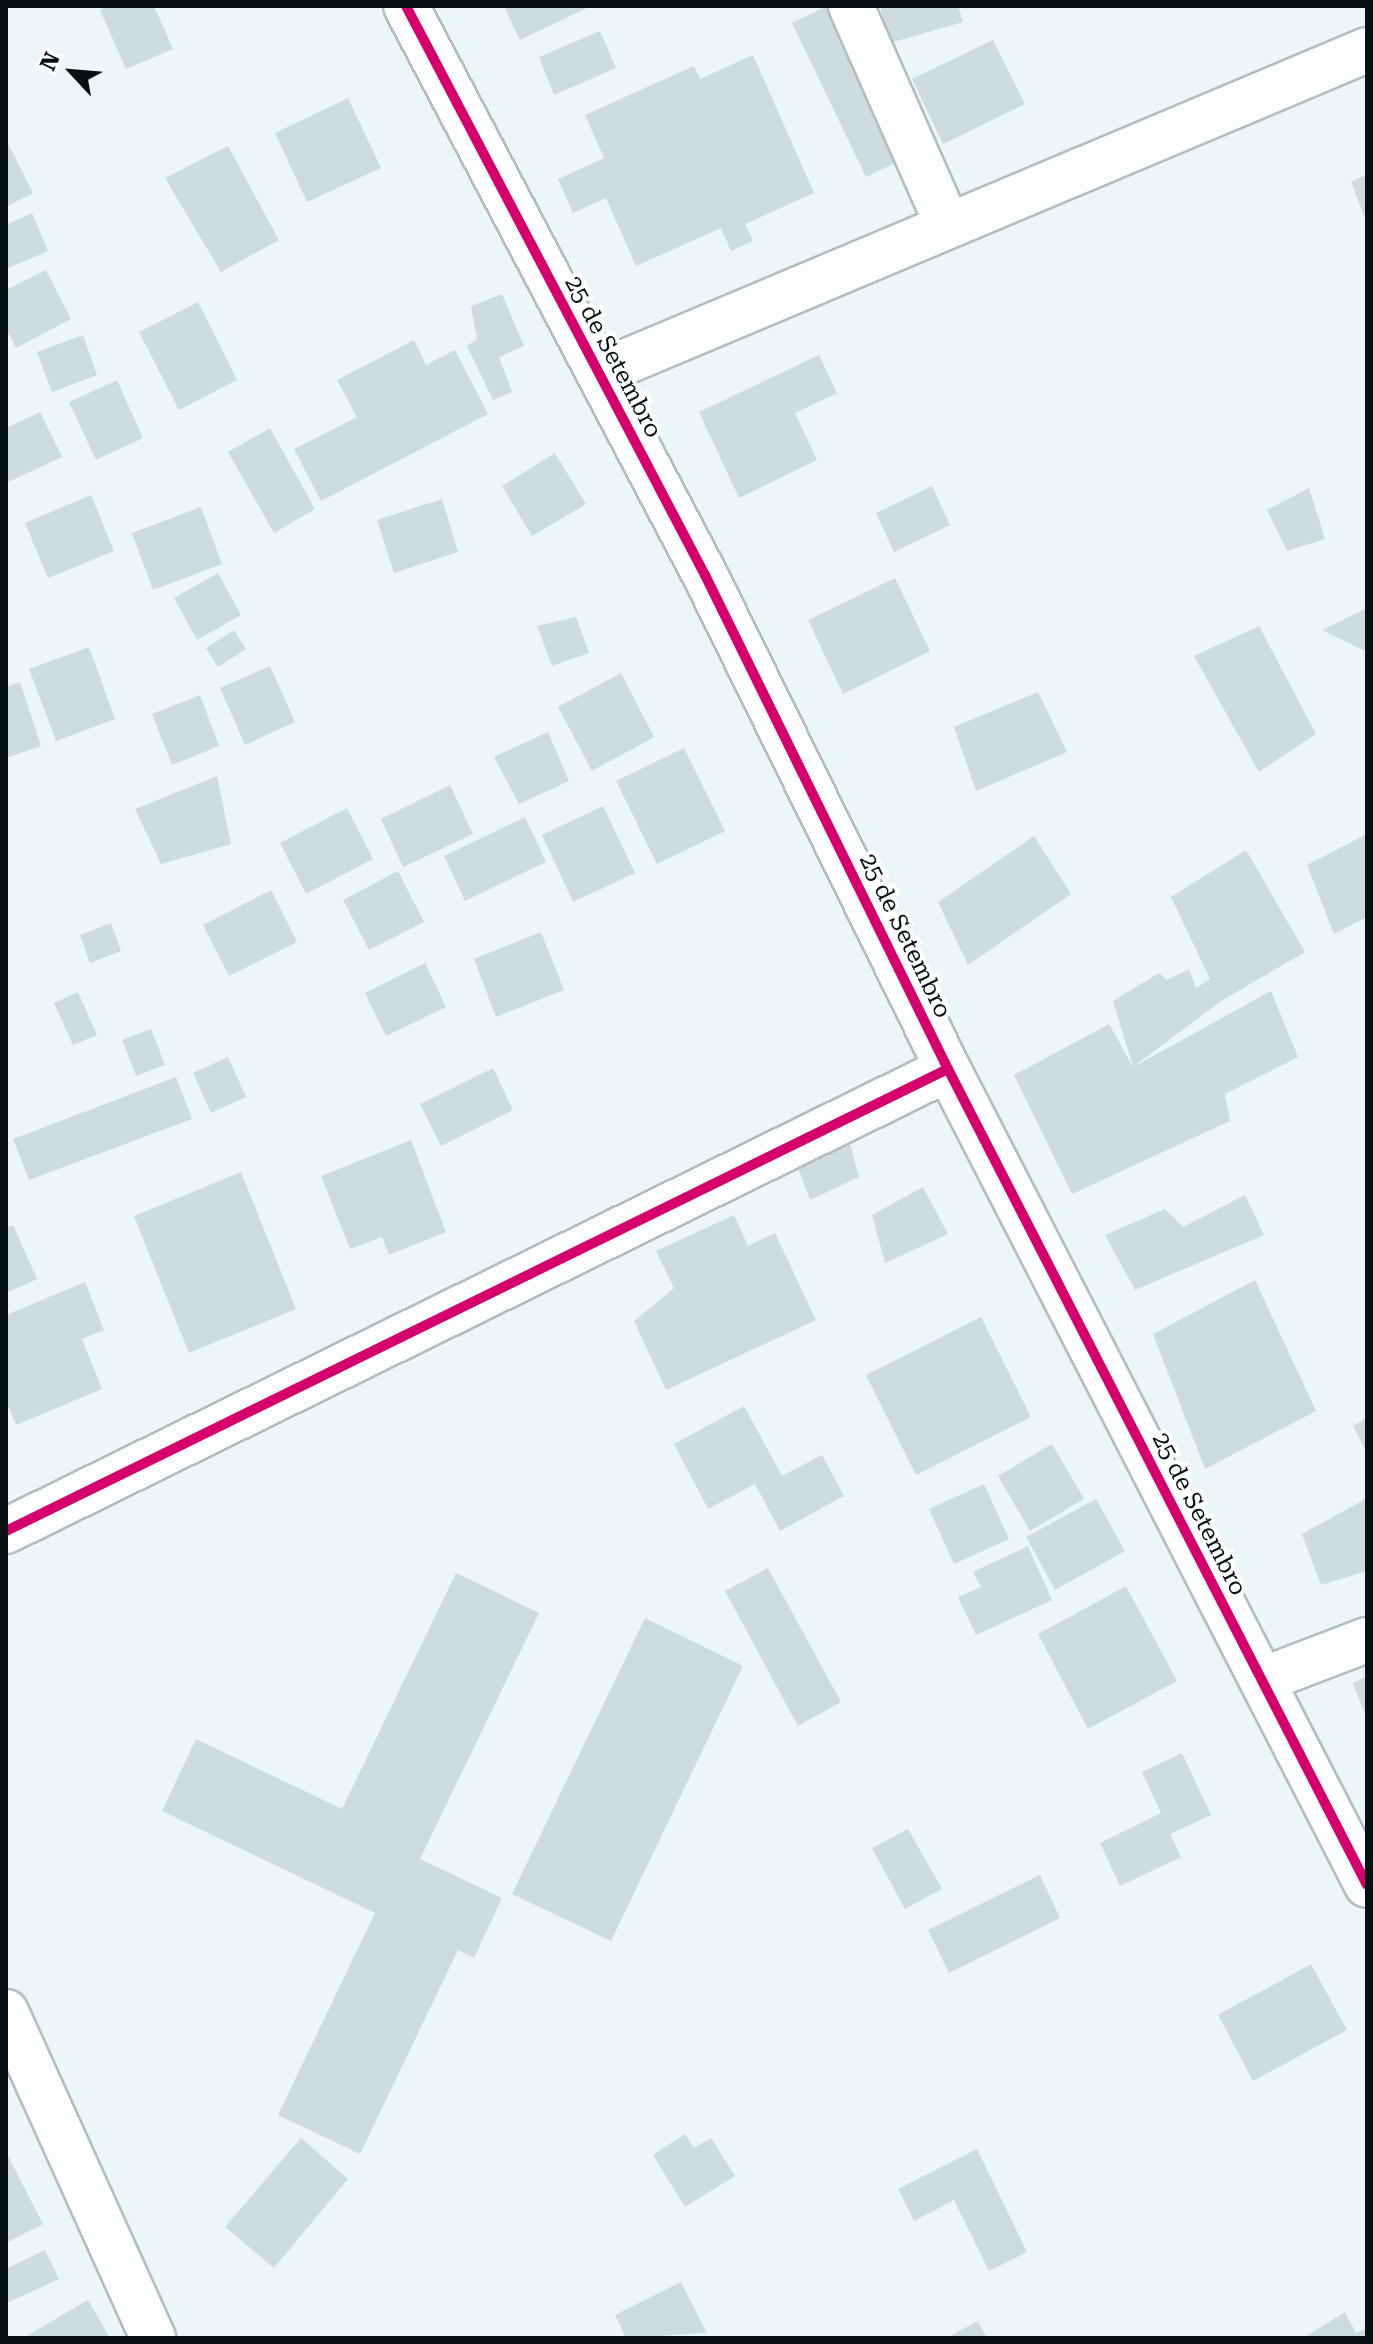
<!DOCTYPE html>
<style>
body{margin:0}
#map{position:relative;width:1373px;height:2344px;overflow:hidden;background:#ebf6f8;font-family:"Roboto Serif",serif}
div>[style]{position:absolute}
.building>*{inset:0;background:#cfdcdf}
.roads{filter:drop-shadow(2px 0 #b2bebf) drop-shadow(-2px 0 #b2bebf) drop-shadow(0 2px #b2bebf) drop-shadow(0 -2px #b2bebf)}
.minor>*{height:44px;margin:-22px;padding:0 22px;transform-origin:22px;border-radius:22px;background:#fcfefe}
.cycleway>*{height:10px;margin:-5px;padding:0 5px;transform-origin:5px;border-radius:5px;background:#d6006c}
span{translate:-50% -50%;white-space:nowrap;text-align:center;line-height:1.15;-webkit-text-stroke:8px #fff;paint-order:stroke}
.street-label{font-size:24px;color:#041012}
.frame{position:absolute;inset:0;border:8px solid #041012;pointer-events:none}
.north{position:absolute;left:32px;top:32px;width:80px;height:80px;-webkit-text-stroke:6px #fff;paint-order:stroke;rotate:296deg;font-size:22px;font-weight:700;line-height:32px;text-align:center;color:#041012}
.north::after{content:'';display:block;margin:auto;width:28px;height:36px;background:#041012;clip-path:polygon(50% 0,100% 100%,50% 72%,0 100%)}
</style>
<div id="map">
<div class="building">
<div style="clip-path:polygon(109px 6px,154px 6px,173px 49px,126px 69px,100px 10px)"></div>
<div style="clip-path:polygon(504px 6px,591px 6px,520px 40px)"></div>
<div style="clip-path:polygon(827px 6px,836px 6px,909px 156px,866px 177px,792px 23px)"></div>
<div style="clip-path:polygon(880px 6px,958px 6px,963px 22px,890px 43px)"></div>
<div style="clip-path:polygon(600px 31px,616px 68px,554px 95px,539px 57px)"></div>
<div style="clip-path:polygon(993px 40px,1025px 104px,943px 144px,912px 79px)"></div>
<div style="clip-path:polygon(753px 55px,814px 193px,745px 224px,753px 241px,731px 251px,721px 228px,636px 266px,606px 198px,573px 213px,558px 179px,604px 158px,585px 115px,694px 66px,700px 79px)"></div>
<div style="clip-path:polygon(348px 98px,381px 168px,307px 202px,275px 133px)"></div>
<div style="clip-path:polygon(6px 139px,33px 193px,6px 207px)"></div>
<div style="clip-path:polygon(228px 146px,279px 240px,221px 272px,165px 178px)"></div>
<div style="clip-path:polygon(1367px 175px,1367px 224px,1351px 181px)"></div>
<div style="clip-path:polygon(32px 213px,48px 251px,6px 269px,6px 225px)"></div>
<div style="clip-path:polygon(46px 270px,71px 319px,16px 348px,6px 329px,6px 290px)"></div>
<div style="clip-path:polygon(502px 294px,524px 346px,499px 357px,512px 392px,493px 400px,467px 346px,477px 339px,471px 306px)"></div>
<div style="clip-path:polygon(198px 302px,237px 380px,179px 410px,139px 332px)"></div>
<div style="clip-path:polygon(83px 335px,97px 375px,52px 392px,37px 352px)"></div>
<div style="clip-path:polygon(414px 340px,426px 365px,455px 350px,488px 414px,321px 501px,294px 449px,357px 417px,337px 380px)"></div>
<div style="clip-path:polygon(819px 355px,837px 393px,795px 413px,817px 460px,739px 498px,699px 412px)"></div>
<div style="clip-path:polygon(117px 380px,143px 438px,96px 460px,69px 402px)"></div>
<div style="clip-path:polygon(40px 412px,62px 457px,6px 483px,6px 428px)"></div>
<div style="clip-path:polygon(270px 428px,315px 509px,274px 533px,228px 452px)"></div>
<div style="clip-path:polygon(555px 453px,586px 504px,532px 536px,502px 486px)"></div>
<div style="clip-path:polygon(932px 486px,950px 525px,894px 552px,876px 513px)"></div>
<div style="clip-path:polygon(1309px 488px,1325px 539px,1287px 551px,1267px 510px)"></div>
<div style="clip-path:polygon(91px 495px,114px 551px,48px 578px,25px 523px)"></div>
<div style="clip-path:polygon(442px 499px,458px 552px,394px 573px,377px 520px)"></div>
<div style="clip-path:polygon(201px 507px,222px 564px,153px 590px,132px 533px)"></div>
<div style="clip-path:polygon(218px 573px,241px 615px,197px 640px,174px 598px)"></div>
<div style="clip-path:polygon(895px 578px,930px 651px,843px 694px,808px 620px)"></div>
<div style="clip-path:polygon(1367px 608px,1367px 652px,1322px 630px)"></div>
<div style="clip-path:polygon(576px 617px,589px 653px,552px 666px,537px 626px)"></div>
<div style="clip-path:polygon(1259px 626px,1316px 734px,1259px 772px,1194px 656px)"></div>
<div style="clip-path:polygon(234px 630px,246px 649px,218px 667px,206px 648px)"></div>
<div style="clip-path:polygon(89px 647px,115px 719px,56px 741px,29px 669px)"></div>
<div style="clip-path:polygon(270px 666px,295px 722px,245px 745px,220px 688px)"></div>
<div style="clip-path:polygon(621px 673px,654px 737px,592px 771px,558px 707px)"></div>
<div style="clip-path:polygon(20px 682px,41px 746px,6px 758px,6px 687px)"></div>
<div style="clip-path:polygon(1038px 692px,1067px 752px,976px 791px,954px 727px)"></div>
<div style="clip-path:polygon(200px 695px,219px 746px,172px 765px,152px 714px)"></div>
<div style="clip-path:polygon(548px 732px,569px 781px,519px 804px,494px 757px)"></div>
<div style="clip-path:polygon(684px 748px,725px 831px,657px 864px,616px 781px)"></div>
<div style="clip-path:polygon(217px 776px,231px 844px,161px 864px,135px 809px)"></div>
<div style="clip-path:polygon(450px 785px,473px 834px,403px 867px,381px 819px)"></div>
<div style="clip-path:polygon(603px 806px,635px 873px,573px 902px,542px 835px)"></div>
<div style="clip-path:polygon(347px 808px,373px 859px,306px 894px,280px 843px)"></div>
<div style="clip-path:polygon(525px 817px,546px 862px,465px 901px,444px 856px)"></div>
<div style="clip-path:polygon(1367px 834px,1367px 917px,1334px 934px,1307px 865px)"></div>
<div style="clip-path:polygon(1034px 836px,1071px 894px,968px 965px,938px 902px)"></div>
<div style="clip-path:polygon(1246px 850px,1305px 952px,1221px 1001px,1133px 1067px,1113px 1001px,1159px 973px,1167px 980px,1189px 969px,1196px 988px,1210px 979px,1171px 897px)"></div>
<div style="clip-path:polygon(398px 871px,424px 922px,369px 950px,343px 900px)"></div>
<div style="clip-path:polygon(271px 890px,297px 942px,229px 976px,203px 925px)"></div>
<div style="clip-path:polygon(111px 923px,121px 951px,90px 963px,80px 935px)"></div>
<div style="clip-path:polygon(541px 932px,564px 990px,496px 1017px,474px 959px)"></div>
<div style="clip-path:polygon(425px 963px,446px 1007px,386px 1036px,365px 993px)"></div>
<div style="clip-path:polygon(1271px 991px,1298px 1057px,1225px 1094px,1230px 1121px,1072px 1194px,1014px 1075px,1109px 1024px,1133px 1067px)"></div>
<div style="clip-path:polygon(78px 992px,97px 1035px,73px 1045px,54px 1003px)"></div>
<div style="clip-path:polygon(151px 1029px,165px 1065px,136px 1076px,122px 1040px)"></div>
<div style="clip-path:polygon(228px 1057px,246px 1097px,211px 1113px,193px 1073px)"></div>
<div style="clip-path:polygon(493px 1068px,513px 1110px,441px 1146px,420px 1104px)"></div>
<div style="clip-path:polygon(176px 1077px,192px 1119px,29px 1180px,13px 1139px)"></div>
<div style="clip-path:polygon(411px 1140px,446px 1232px,389px 1255px,382px 1237px,350px 1249px,321px 1176px)"></div>
<div style="clip-path:polygon(849px 1140px,859px 1177px,810px 1200px,797px 1166px)"></div>
<div style="clip-path:polygon(241px 1172px,296px 1309px,189px 1353px,134px 1216px)"></div>
<div style="clip-path:polygon(923px 1187px,948px 1234px,885px 1263px,872px 1215px)"></div>
<div style="clip-path:polygon(1245px 1195px,1264px 1235px,1135px 1290px,1105px 1235px,1165px 1209px,1183px 1227px)"></div>
<div style="clip-path:polygon(734px 1215px,748px 1246px,775px 1233px,816px 1320px,666px 1390px,634px 1321px,674px 1288px,656px 1251px)"></div>
<div style="clip-path:polygon(13px 1225px,37px 1279px,6px 1293px,6px 1228px)"></div>
<div style="clip-path:polygon(1255px 1280px,1316px 1411px,1205px 1469px,1153px 1334px)"></div>
<div style="clip-path:polygon(85px 1282px,104px 1330px,82px 1339px,102px 1389px,16px 1425px,6px 1401px,6px 1315px)"></div>
<div style="clip-path:polygon(981px 1317px,1031px 1417px,916px 1475px,866px 1375px)"></div>
<div style="clip-path:polygon(744px 1406px,782px 1476px,822px 1455px,844px 1496px,780px 1531px,755px 1484px,708px 1509px,674px 1444px)"></div>
<div style="clip-path:polygon(1367px 1418px,1367px 1453px,1353px 1426px)"></div>
<div style="clip-path:polygon(1052px 1444px,1084px 1499px,1030px 1531px,998px 1476px)"></div>
<div style="clip-path:polygon(984px 1484px,1009px 1539px,954px 1564px,929px 1509px)"></div>
<div style="clip-path:polygon(1367px 1498px,1367px 1571px,1321px 1585px,1302px 1534px)"></div>
<div style="clip-path:polygon(1096px 1499px,1125px 1551px,1055px 1590px,1026px 1537px)"></div>
<div style="clip-path:polygon(1028px 1546px,1052px 1600px,976px 1635px,958px 1597px,981px 1587px,973px 1572px)"></div>
<div style="clip-path:polygon(768px 1568px,841px 1702px,798px 1726px,725px 1591px)"></div>
<div style="clip-path:polygon(456px 1573px,539px 1613px,420px 1859px,502px 1898px,474px 1958px,458px 1950px,360px 2154px,278px 2115px,375px 1913px,162px 1811px,196px 1739px,342px 1809px)"></div>
<div style="clip-path:polygon(1126px 1586px,1177px 1681px,1088px 1729px,1038px 1634px)"></div>
<div style="clip-path:polygon(645px 1618px,743px 1666px,611px 1941px,512px 1894px)"></div>
<div style="clip-path:polygon(1367px 1676px,1367px 1719px,1353px 1683px)"></div>
<div style="clip-path:polygon(1182px 1753px,1211px 1815px,1170px 1834px,1181px 1857px,1120px 1886px,1100px 1843px,1161px 1813px,1142px 1772px)"></div>
<div style="clip-path:polygon(908px 1829px,942px 1889px,905px 1909px,872px 1848px)"></div>
<div style="clip-path:polygon(1040px 1875px,1060px 1918px,949px 1973px,928px 1930px)"></div>
<div style="clip-path:polygon(1311px 1964px,1347px 2030px,1253px 2081px,1218px 2015px)"></div>
<div style="clip-path:polygon(685px 2134px,694px 2148px,711px 2138px,735px 2176px,685px 2207px,653px 2155px)"></div>
<div style="clip-path:polygon(301px 2138px,348px 2179px,274px 2268px,225px 2227px)"></div>
<div style="clip-path:polygon(977px 2149px,1027px 2252px,989px 2271px,954px 2200px,914px 2221px,898px 2189px)"></div>
<div style="clip-path:polygon(6px 2152px,43px 2224px,6px 2243px)"></div>
<div style="clip-path:polygon(45px 2250px,59px 2279px,7px 2303px,6px 2269px)"></div>
<div style="clip-path:polygon(681px 2282px,707px 2333px,626px 2338px,615px 2315px)"></div>
<div style="clip-path:polygon(88px 2300px,110px 2338px,23px 2338px)"></div>
<div style="clip-path:polygon(1345px 2312px,1356px 2333px,1367px 2328px,1367px 2338px,1303px 2338px)"></div>
<div style="clip-path:polygon(978px 2321px,987px 2338px,947px 2338px)"></div>
</div>
<div class="roads">
<div class="minor">
<div style="left:406px;top:6px;width:643px;rotate:62.28deg"></div>
<div style="left:705px;top:575px;width:551px;rotate:63.81deg"></div>
<div style="left:948px;top:1069px;width:917px;rotate:62.82deg"></div>
<div style="left:851px;top:6px;width:240px;rotate:66.2deg"></div>
<div style="left:599px;top:373px;width:833px;rotate:-22.81deg"></div>
<div style="left:6px;top:1531px;width:1049px;rotate:-26.13deg"></div>
<div style="left:1262px;top:1680px;width:112px;rotate:-20.9deg"></div>
<div style="left:6px;top:2012px;width:358px;rotate:65.7deg"></div>
</div>
</div>
<div class="cycleway">
<div style="left:406px;top:6px;width:643px;rotate:62.28deg"></div>
<div style="left:705px;top:575px;width:551px;rotate:63.81deg"></div>
<div style="left:948px;top:1069px;width:917px;rotate:62.82deg"></div>
<div style="left:6px;top:1531px;width:1049px;rotate:-26.13deg"></div>
</div>
<div class="street-label">
<span style="left:613px;top:357px;rotate:62deg">25 de Setembro</span>
<span style="left:905px;top:936px;rotate:64deg">25 de Setembro</span>
<span style="left:1199px;top:1514px;rotate:63deg">25 de Setembro</span>
</div>
<div class="frame"></div>
<div class="north">N</div>
</div>
